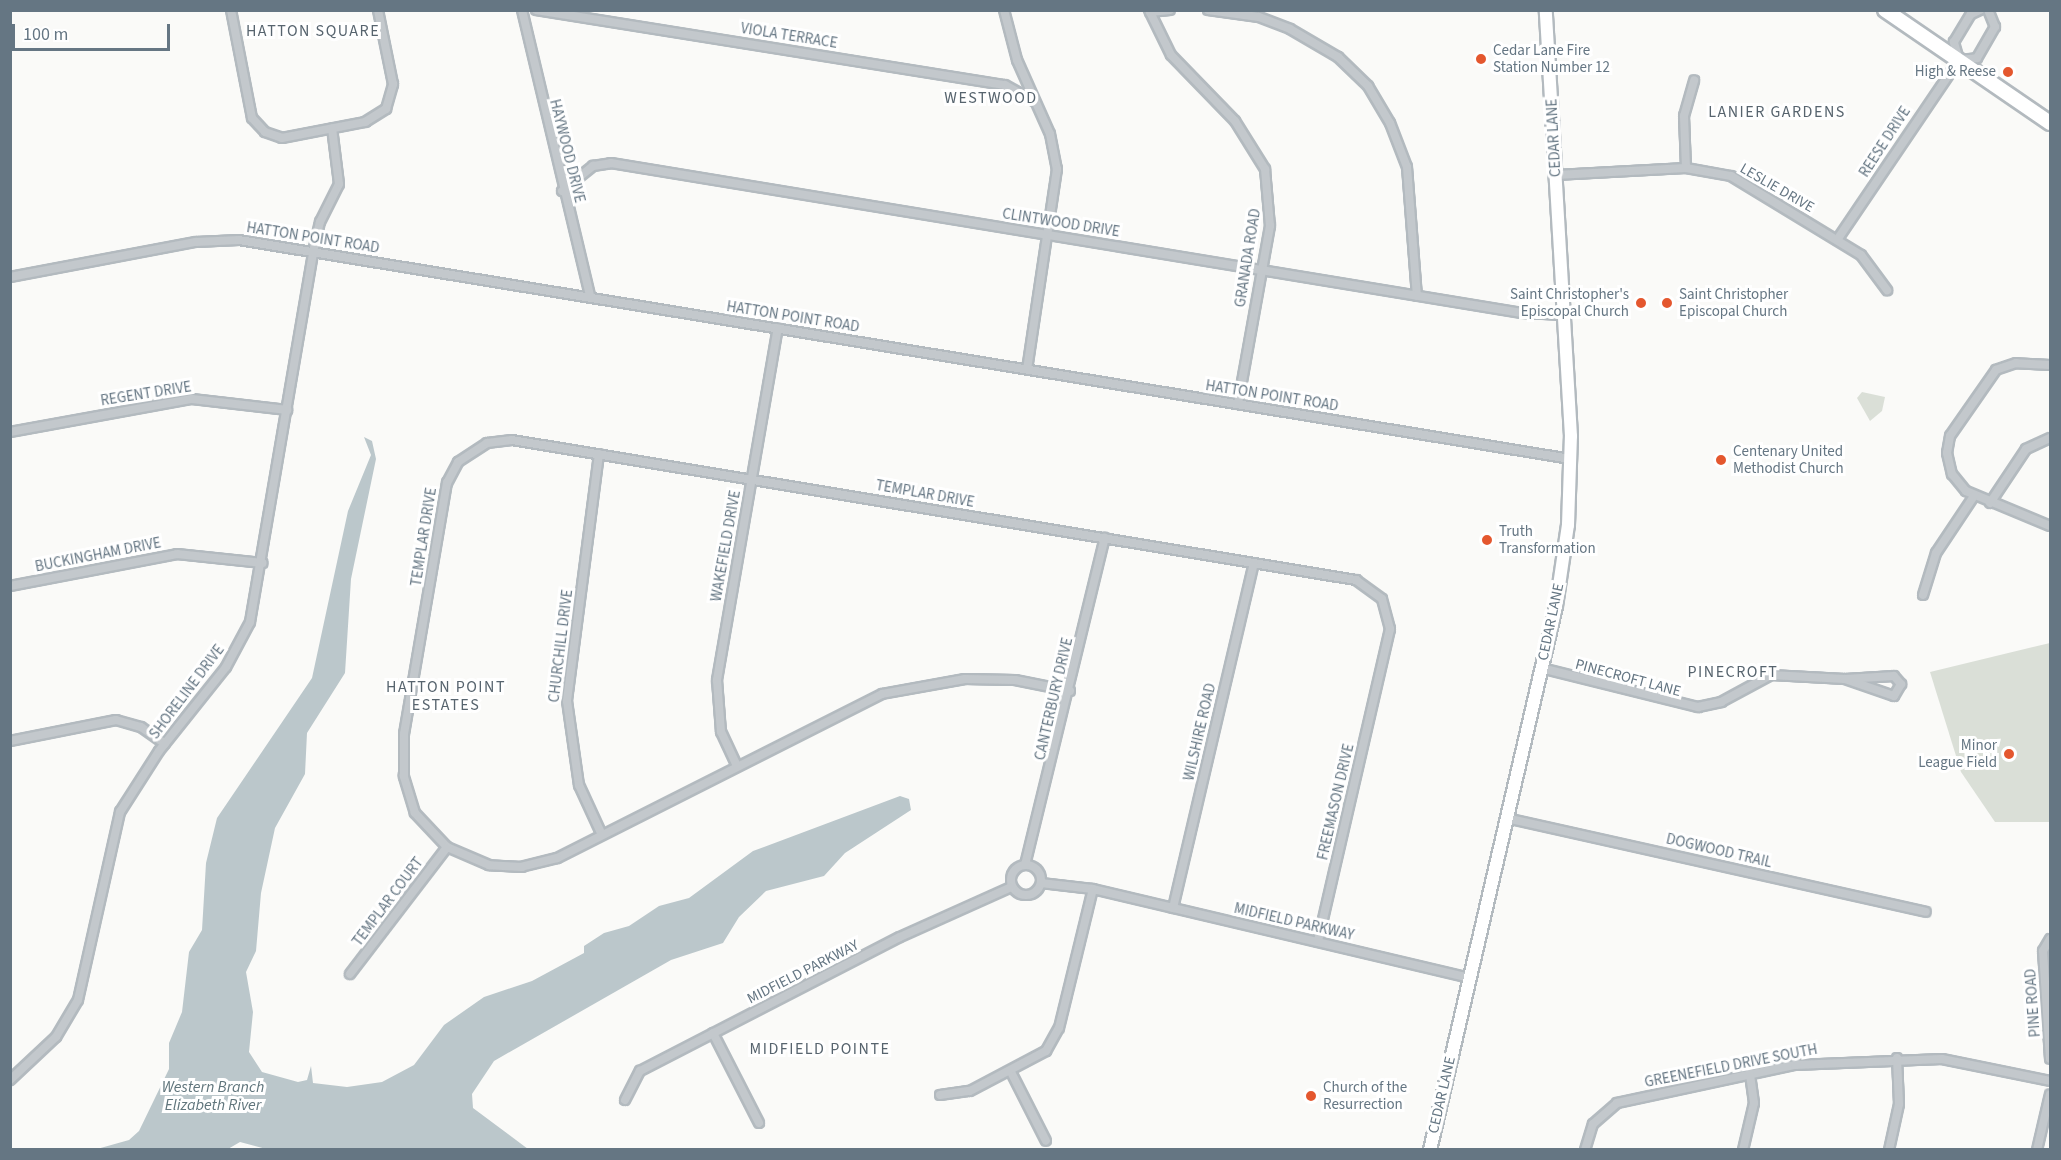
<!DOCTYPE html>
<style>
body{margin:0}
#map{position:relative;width:2061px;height:1160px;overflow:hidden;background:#fafaf8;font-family:"Source Sans 3",sans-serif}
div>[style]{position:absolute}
.green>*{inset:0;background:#dadfd7}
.water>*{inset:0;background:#bbc7cb}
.roads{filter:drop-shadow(2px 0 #b3babf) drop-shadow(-2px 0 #b3babf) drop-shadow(0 2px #b3babf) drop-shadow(0 -2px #b3babf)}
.street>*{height:8px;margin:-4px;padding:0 4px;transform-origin:4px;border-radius:4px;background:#c3c8cc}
.street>.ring{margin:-4px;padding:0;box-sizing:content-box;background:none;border:8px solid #c3c8cc;border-radius:50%}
.secondary>*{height:12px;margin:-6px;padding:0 6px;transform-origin:6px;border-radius:6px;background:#fff}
.primary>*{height:14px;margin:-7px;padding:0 7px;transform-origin:7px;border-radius:7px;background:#fff}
.dots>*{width:16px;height:16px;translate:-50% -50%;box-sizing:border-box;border:3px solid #fff;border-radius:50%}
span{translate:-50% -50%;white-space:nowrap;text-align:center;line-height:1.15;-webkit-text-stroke:6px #fff;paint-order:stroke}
.street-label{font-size:15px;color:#657683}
.poi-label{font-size:15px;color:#657683}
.left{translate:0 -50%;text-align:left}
.right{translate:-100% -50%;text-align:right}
.neighbourhood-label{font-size:16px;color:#57646e;letter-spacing:1.5px}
.water-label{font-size:16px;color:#60757c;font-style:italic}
.frame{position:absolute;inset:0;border:12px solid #657683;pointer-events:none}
.scale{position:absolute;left:12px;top:24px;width:158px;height:27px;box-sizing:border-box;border:3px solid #657683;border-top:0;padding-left:8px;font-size:18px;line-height:21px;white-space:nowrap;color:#657683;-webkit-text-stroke:4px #fff;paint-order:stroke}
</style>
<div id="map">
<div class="green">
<div style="clip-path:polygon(1862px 392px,1885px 397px,1882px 411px,1870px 421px,1857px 398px)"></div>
<div style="clip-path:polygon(2050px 643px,2050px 822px,1995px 822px,1961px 772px,1930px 672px)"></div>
</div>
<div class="water">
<div style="clip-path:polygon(364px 437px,372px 441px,376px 459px,351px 579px,345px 673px,307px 733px,305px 774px,275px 828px,261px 893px,256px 951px,246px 972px,253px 1012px,249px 1052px,262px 1072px,298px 1082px,307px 1080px,311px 1066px,313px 1083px,347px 1087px,382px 1082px,414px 1065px,444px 1025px,484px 997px,532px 981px,584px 953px,584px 946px,604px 933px,629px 926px,659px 906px,689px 898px,753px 851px,900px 796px,909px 799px,911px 810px,845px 853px,824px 876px,766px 891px,739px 917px,723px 943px,671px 960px,494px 1061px,472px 1094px,473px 1108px,528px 1149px,270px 1150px,240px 1142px,228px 1149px,97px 1149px,129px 1140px,139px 1131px,169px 1069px,169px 1043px,182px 1012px,189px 952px,202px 930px,206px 863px,217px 818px,312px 678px,348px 511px,371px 455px)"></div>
</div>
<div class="roads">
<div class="street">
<div style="left:231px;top:10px;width:110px;rotate:79deg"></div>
<div style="left:252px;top:118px;width:19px;rotate:47deg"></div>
<div style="left:265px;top:132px;width:18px;rotate:19deg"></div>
<div style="left:282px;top:138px;width:85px;rotate:-10.9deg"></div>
<div style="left:365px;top:122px;width:25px;rotate:-32deg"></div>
<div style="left:386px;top:109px;width:26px;rotate:-74deg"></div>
<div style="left:393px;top:84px;width:76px;rotate:-101.5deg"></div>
<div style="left:522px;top:10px;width:294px;rotate:76.6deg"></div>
<div style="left:536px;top:10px;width:475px;rotate:9.1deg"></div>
<div style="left:1005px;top:85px;width:33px;rotate:29deg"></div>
<div style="left:1004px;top:10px;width:52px;rotate:75.4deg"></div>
<div style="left:1017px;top:60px;width:81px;rotate:66deg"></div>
<div style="left:1050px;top:134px;width:36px;rotate:79deg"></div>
<div style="left:1057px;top:169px;width:202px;rotate:98.5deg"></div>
<div style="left:1149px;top:10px;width:50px;rotate:63.9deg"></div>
<div style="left:1171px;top:55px;width:92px;rotate:45.9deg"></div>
<div style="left:1235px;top:121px;width:57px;rotate:58deg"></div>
<div style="left:1265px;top:169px;width:57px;rotate:85deg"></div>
<div style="left:1270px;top:226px;width:181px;rotate:100.2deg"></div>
<div style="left:1208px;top:10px;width:51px;rotate:7.8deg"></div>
<div style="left:1259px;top:17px;width:33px;rotate:21deg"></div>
<div style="left:1290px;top:29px;width:56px;rotate:30.3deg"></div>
<div style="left:1338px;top:57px;width:42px;rotate:44deg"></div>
<div style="left:1368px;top:86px;width:43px;rotate:59.3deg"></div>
<div style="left:1390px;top:123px;width:47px;rotate:68.9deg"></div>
<div style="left:1407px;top:167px;width:129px;rotate:85.6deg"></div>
<div style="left:1150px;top:12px;width:20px;rotate:-6deg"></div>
<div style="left:1959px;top:60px;width:19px;rotate:-106deg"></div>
<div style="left:1954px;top:42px;width:33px;rotate:-59deg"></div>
<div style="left:1971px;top:14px;width:10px;rotate:-24deg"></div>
<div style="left:1686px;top:168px;width:52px;rotate:-92.2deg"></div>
<div style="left:1684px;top:116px;width:37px;rotate:-74deg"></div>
<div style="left:1556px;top:175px;width:130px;rotate:-3.1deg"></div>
<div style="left:1686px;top:168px;width:46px;rotate:10.1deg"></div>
<div style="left:1731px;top:176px;width:152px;rotate:31.3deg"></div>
<div style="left:1861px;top:255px;width:44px;rotate:53.4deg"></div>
<div style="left:562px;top:191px;width:40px;rotate:-39deg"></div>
<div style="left:593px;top:166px;width:18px;rotate:-9deg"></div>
<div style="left:611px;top:163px;width:923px;rotate:9.35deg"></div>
<div style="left:1522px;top:313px;width:42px;rotate:2.7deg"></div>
<div style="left:1837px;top:240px;width:217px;rotate:-55.9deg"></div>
<div style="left:1959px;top:60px;width:18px;rotate:-6deg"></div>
<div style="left:1977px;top:58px;width:36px;rotate:-60deg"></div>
<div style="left:1995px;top:27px;width:18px;rotate:-112deg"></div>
<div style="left:10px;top:277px;width:189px;rotate:-10.7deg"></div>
<div style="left:196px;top:242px;width:43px;rotate:-2.7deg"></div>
<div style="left:239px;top:240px;width:1350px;rotate:9.34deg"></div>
<div style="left:2050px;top:365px;width:34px;rotate:-177deg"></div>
<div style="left:2016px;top:363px;width:21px;rotate:161deg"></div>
<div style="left:1996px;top:370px;width:80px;rotate:124.9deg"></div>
<div style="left:1950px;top:436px;width:17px;rotate:100deg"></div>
<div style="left:1947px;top:453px;width:22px;rotate:77deg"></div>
<div style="left:1952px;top:474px;width:22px;rotate:51deg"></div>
<div style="left:1966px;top:491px;width:91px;rotate:22.6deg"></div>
<div style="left:10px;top:432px;width:185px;rotate:-10.3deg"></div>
<div style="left:192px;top:399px;width:96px;rotate:6.6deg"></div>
<div style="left:599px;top:454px;width:249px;rotate:97.4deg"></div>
<div style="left:567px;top:701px;width:85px;rotate:81.9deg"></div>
<div style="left:579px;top:785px;width:55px;rotate:65.3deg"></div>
<div style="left:1990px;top:503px;width:65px;rotate:-56.3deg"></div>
<div style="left:2026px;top:449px;width:26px;rotate:-25deg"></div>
<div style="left:10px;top:586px;width:170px;rotate:-10.8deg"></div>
<div style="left:177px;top:554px;width:86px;rotate:6deg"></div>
<div style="left:1923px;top:595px;width:44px;rotate:-72.8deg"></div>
<div style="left:1936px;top:553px;width:69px;rotate:-56.3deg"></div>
<div style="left:1541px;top:668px;width:162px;rotate:14deg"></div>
<div style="left:1698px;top:707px;width:24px;rotate:-12deg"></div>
<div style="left:1721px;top:702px;width:57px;rotate:-28.4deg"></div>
<div style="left:1771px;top:675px;width:74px;rotate:3.1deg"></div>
<div style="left:1894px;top:676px;width:11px;rotate:49deg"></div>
<div style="left:1901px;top:684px;width:14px;rotate:120deg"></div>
<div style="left:1894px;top:696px;width:52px;rotate:-160.9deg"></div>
<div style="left:1845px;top:679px;width:49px;rotate:-3.5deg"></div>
<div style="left:1070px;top:691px;width:56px;rotate:-168.7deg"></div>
<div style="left:1015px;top:680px;width:50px;rotate:-178.9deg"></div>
<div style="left:965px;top:679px;width:84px;rotate:169.8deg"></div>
<div style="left:882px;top:694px;width:364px;rotate:153.2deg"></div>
<div style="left:557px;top:858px;width:36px;rotate:166deg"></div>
<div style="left:522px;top:867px;width:33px;rotate:-177deg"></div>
<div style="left:489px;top:865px;width:46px;rotate:-156.8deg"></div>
<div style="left:447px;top:847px;width:47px;rotate:-133.3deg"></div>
<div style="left:415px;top:813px;width:39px;rotate:-107deg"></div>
<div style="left:404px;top:776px;width:42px;rotate:-90deg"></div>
<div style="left:404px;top:734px;width:255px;rotate:-80.3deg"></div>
<div style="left:447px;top:483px;width:24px;rotate:-62deg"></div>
<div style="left:458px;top:462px;width:35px;rotate:-33deg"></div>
<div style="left:487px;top:443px;width:25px;rotate:-7deg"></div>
<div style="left:512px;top:440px;width:856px;rotate:9.42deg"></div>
<div style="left:1356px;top:580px;width:32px;rotate:36deg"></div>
<div style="left:1382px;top:599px;width:31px;rotate:75deg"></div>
<div style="left:1390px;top:629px;width:321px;rotate:103deg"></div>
<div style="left:10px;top:741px;width:108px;rotate:-11.2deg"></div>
<div style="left:116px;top:720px;width:26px;rotate:16deg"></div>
<div style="left:141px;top:727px;width:29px;rotate:35deg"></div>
<div style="left:737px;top:766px;width:38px;rotate:-115deg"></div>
<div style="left:721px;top:732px;width:52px;rotate:-94.4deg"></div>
<div style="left:717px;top:680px;width:357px;rotate:-80.2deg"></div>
<div style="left:1506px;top:818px;width:430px;rotate:12.6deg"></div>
<div class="ring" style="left:1011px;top:865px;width:22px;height:22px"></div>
<div style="left:1025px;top:865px;width:337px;rotate:-76.3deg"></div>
<div style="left:1041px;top:883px;width:52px;rotate:6.6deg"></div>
<div style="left:1093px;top:889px;width:386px;rotate:13.3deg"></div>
<div style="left:1173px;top:908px;width:354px;rotate:-76.8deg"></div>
<div style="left:2050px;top:939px;width:14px;rotate:120deg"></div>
<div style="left:2043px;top:951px;width:108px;rotate:86.3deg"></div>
<div style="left:350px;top:974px;width:160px;rotate:-52.6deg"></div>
<div style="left:713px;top:1033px;width:101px;rotate:62.9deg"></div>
<div style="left:1011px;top:1072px;width:77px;rotate:63.1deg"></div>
<div style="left:10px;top:1080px;width:63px;rotate:-43.1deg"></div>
<div style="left:56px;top:1037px;width:43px;rotate:-59.3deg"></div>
<div style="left:78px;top:1000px;width:193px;rotate:-77.4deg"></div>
<div style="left:120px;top:812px;width:72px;rotate:-57.4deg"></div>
<div style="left:159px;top:751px;width:107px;rotate:-51.4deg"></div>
<div style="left:226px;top:667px;width:51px;rotate:-61.9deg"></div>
<div style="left:250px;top:622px;width:375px;rotate:-80.3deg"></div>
<div style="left:313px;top:252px;width:31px;rotate:-77deg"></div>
<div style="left:320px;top:222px;width:42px;rotate:-63.4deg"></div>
<div style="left:339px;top:184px;width:56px;rotate:-97.1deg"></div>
<div style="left:940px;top:1095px;width:30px;rotate:-8deg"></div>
<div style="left:970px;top:1091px;width:86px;rotate:-27.8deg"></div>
<div style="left:1046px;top:1051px;width:26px;rotate:-61deg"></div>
<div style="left:1059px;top:1028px;width:143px;rotate:-76.3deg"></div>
<div style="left:625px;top:1100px;width:33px;rotate:-63deg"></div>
<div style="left:640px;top:1071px;width:292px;rotate:-27.3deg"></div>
<div style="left:900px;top:937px;width:122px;rotate:-24.2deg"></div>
<div style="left:1585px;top:1150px;width:27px;rotate:-73deg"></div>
<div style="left:1593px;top:1124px;width:32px;rotate:-41deg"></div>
<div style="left:1617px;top:1103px;width:182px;rotate:-12.1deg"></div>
<div style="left:1795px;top:1065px;width:147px;rotate:-2.3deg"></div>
<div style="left:1942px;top:1059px;width:110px;rotate:11.5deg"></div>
<div style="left:1743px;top:1150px;width:48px;rotate:-76.8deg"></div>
<div style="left:1754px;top:1103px;width:30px;rotate:-98deg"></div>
<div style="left:1889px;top:1150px;width:47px;rotate:-77.7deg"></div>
<div style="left:1899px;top:1104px;width:46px;rotate:-92.5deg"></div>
<div style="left:2037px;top:1150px;width:57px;rotate:-76.9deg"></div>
</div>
<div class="secondary">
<div style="left:1430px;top:1150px;width:558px;rotate:-76.96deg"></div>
<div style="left:1556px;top:606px;width:82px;rotate:-81.6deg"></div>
<div style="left:1568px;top:525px;width:89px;rotate:-88.1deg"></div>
<div style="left:1571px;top:436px;width:427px;rotate:-93.4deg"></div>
</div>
<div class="primary">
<div style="left:1885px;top:10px;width:200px;rotate:34.4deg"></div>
</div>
</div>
<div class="dots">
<div style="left:1481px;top:59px;background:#e4572e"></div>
<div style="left:2008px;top:72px;background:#e4572e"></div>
<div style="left:1641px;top:303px;background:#e4572e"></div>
<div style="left:1667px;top:303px;background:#e4572e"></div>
<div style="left:1721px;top:460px;background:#e4572e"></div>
<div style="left:1487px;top:540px;background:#e4572e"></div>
<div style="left:2009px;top:754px;background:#e4572e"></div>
<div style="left:1311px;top:1096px;background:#e4572e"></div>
</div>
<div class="street-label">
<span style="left:789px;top:36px;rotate:9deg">VIOLA TERRACE</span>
<span style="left:1554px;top:138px;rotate:-93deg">CEDAR LANE</span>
<span style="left:1885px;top:142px;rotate:-57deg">REESE DRIVE</span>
<span style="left:567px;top:151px;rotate:76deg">HAYWOOD DRIVE</span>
<span style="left:1777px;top:188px;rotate:30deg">LESLIE DRIVE</span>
<span style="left:1061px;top:223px;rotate:9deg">CLINTWOOD DRIVE</span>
<span style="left:313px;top:238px;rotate:9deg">HATTON POINT ROAD</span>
<span style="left:1248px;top:258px;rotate:-81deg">GRANADA ROAD</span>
<span style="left:793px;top:317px;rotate:9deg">HATTON POINT ROAD</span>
<span style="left:146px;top:394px;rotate:-9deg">REGENT DRIVE</span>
<span style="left:1272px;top:396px;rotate:9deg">HATTON POINT ROAD</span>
<span style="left:925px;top:494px;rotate:10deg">TEMPLAR DRIVE</span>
<span style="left:424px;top:537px;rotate:-81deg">TEMPLAR DRIVE</span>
<span style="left:726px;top:546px;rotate:-80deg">WAKEFIELD DRIVE</span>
<span style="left:98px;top:555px;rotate:-11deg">BUCKINGHAM DRIVE</span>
<span style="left:1551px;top:622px;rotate:-78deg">CEDAR LANE</span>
<span style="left:561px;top:646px;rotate:-83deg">CHURCHILL DRIVE</span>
<span style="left:1628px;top:678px;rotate:15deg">PINECROFT LANE</span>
<span style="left:187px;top:692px;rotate:-53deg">SHORELINE DRIVE</span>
<span style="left:1054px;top:699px;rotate:-77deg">CANTERBURY DRIVE</span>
<span style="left:1200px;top:732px;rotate:-77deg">WILSHIRE ROAD</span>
<span style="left:1336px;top:802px;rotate:-77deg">FREEMASON DRIVE</span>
<span style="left:1719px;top:851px;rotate:13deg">DOGWOOD TRAIL</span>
<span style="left:388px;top:902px;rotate:-53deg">TEMPLAR COURT</span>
<span style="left:1294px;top:922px;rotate:13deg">MIDFIELD PARKWAY</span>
<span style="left:803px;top:972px;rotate:-27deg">MIDFIELD PARKWAY</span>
<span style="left:2033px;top:1003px;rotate:-94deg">PINE ROAD</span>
<span style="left:1731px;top:1066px;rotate:-11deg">GREENEFIELD DRIVE SOUTH</span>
<span style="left:1442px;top:1095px;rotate:-77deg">CEDAR LANE</span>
</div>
<div class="poi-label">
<span class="left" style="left:1493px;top:59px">Cedar Lane Fire<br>Station Number 12</span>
<span class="right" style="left:1996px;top:72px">High &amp; Reese</span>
<span class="right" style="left:1629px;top:303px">Saint Christopher's<br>Episcopal Church</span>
<span class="left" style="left:1679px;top:303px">Saint Christopher<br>Episcopal Church</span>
<span class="left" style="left:1733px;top:460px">Centenary United<br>Methodist Church</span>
<span class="left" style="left:1499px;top:540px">Truth<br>Transformation</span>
<span class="right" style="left:1997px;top:754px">Minor<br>League Field</span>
<span class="left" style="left:1323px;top:1096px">Church of the<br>Resurrection</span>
</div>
<div class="neighbourhood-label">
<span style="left:313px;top:31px">HATTON SQUARE</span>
<span style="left:991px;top:98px">WESTWOOD</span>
<span style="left:1777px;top:112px">LANIER GARDENS</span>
<span style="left:1733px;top:672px">PINECROFT</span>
<span style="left:446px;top:696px">HATTON POINT<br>ESTATES</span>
<span style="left:820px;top:1049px">MIDFIELD POINTE</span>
</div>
<div class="water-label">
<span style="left:213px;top:1096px">Western Branch<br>Elizabeth River</span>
</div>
<div class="frame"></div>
<div class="scale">100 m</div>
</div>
